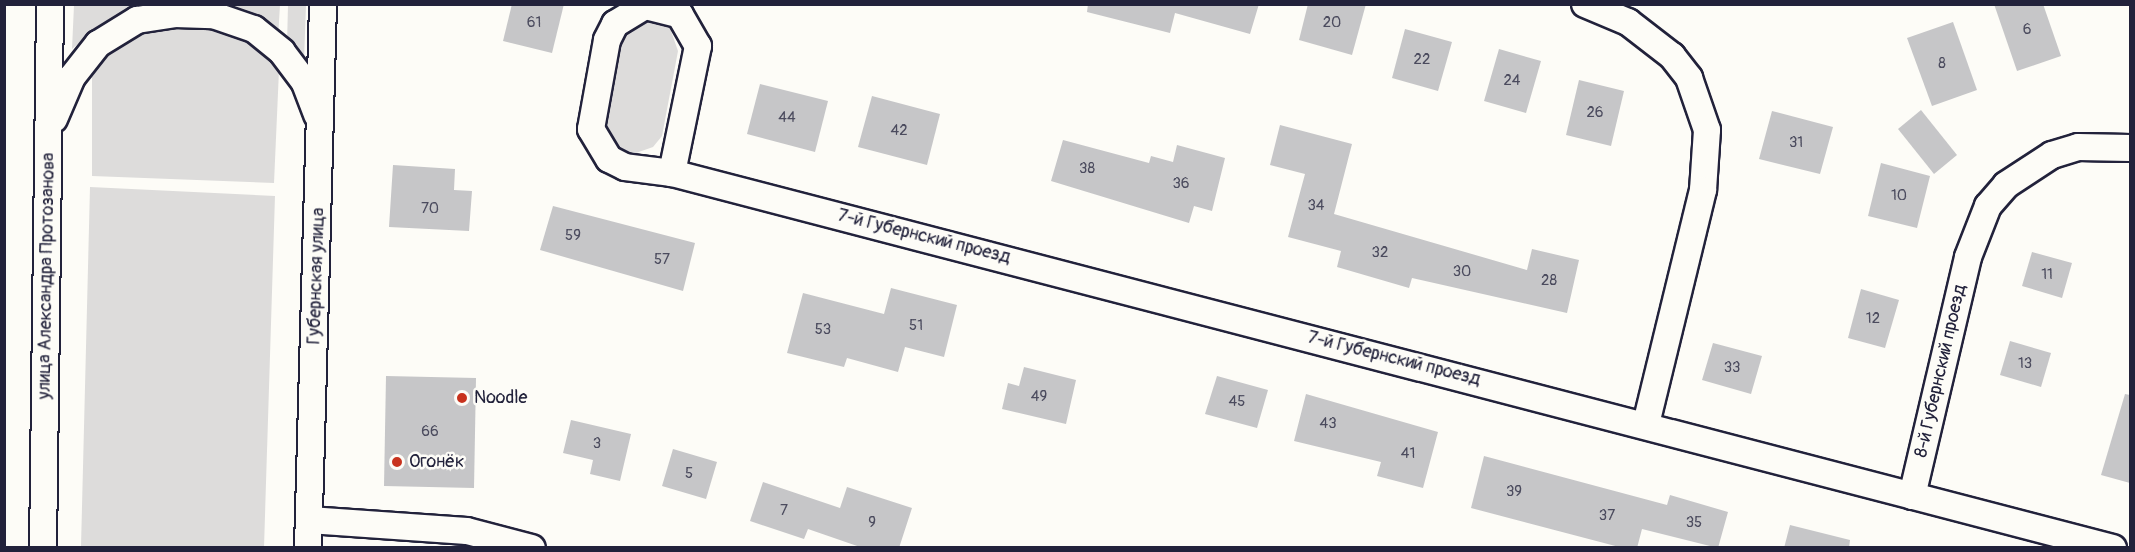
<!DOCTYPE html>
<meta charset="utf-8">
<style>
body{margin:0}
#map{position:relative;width:2135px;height:552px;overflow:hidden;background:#fdfcf7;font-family:Pangolin,sans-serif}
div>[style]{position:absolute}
.green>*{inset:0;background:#dddcdb}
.building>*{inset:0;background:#c6c6c8}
.roads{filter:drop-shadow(2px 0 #22223b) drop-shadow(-2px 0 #22223b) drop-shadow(0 2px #22223b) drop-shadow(0 -2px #22223b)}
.minor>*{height:26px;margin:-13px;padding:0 13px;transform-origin:13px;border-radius:13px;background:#fdfcf7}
.dots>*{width:16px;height:16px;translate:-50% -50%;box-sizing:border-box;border:3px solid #fdfcf7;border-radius:50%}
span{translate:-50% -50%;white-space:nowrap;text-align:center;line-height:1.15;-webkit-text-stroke:5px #fdfcf7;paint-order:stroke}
.number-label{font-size:15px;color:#4b4b5e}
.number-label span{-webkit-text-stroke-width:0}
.street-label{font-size:18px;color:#22223b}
.poi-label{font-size:18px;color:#22223b}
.left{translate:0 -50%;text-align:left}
.frame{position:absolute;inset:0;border:6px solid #22223b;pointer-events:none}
</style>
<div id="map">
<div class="green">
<div style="clip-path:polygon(220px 4px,280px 5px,278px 38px)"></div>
<div style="clip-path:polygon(74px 5px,150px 5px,97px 27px,72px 49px)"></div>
<div style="clip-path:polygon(288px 5px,306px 5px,304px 61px,287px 45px)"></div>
<div style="clip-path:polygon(647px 18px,670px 28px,678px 51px,662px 136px,653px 147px,633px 154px,614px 146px,604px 125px,618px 43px,626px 28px)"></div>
<div style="clip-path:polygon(162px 25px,211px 27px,266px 51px,279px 70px,274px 183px,92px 176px,92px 65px,110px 47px)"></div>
<div style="clip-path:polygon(90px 187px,275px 196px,264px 547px,81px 547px)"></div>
</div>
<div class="building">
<div style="clip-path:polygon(512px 4px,564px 4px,552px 53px,503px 41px)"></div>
<div style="clip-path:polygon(1088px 4px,1259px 4px,1250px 34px,1175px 13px,1170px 33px,1087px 12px)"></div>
<div style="clip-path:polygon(1308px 4px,1366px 4px,1352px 55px,1299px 40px)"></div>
<div style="clip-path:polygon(1994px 4px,2043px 4px,2061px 56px,2017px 71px)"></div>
<div style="clip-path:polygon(1953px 22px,1977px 90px,1932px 106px,1907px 38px)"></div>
<div style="clip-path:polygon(1405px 29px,1452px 42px,1438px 91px,1392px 78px)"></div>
<div style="clip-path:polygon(1499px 49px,1541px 61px,1526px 113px,1484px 101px)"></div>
<div style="clip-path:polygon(1579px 80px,1624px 91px,1611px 146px,1566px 135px)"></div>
<div style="clip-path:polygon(760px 84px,828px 101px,815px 152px,747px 134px)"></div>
<div style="clip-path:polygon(872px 96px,940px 114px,927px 165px,858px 147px)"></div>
<div style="clip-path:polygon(1921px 110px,1957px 155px,1934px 174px,1898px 129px)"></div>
<div style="clip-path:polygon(1772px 111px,1833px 127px,1820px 174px,1759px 159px)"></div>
<div style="clip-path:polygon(1280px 125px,1352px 144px,1334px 214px,1527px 270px,1532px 249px,1579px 260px,1567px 313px,1412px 278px,1409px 288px,1337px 267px,1341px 251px,1288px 237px,1305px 174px,1270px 165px)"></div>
<div style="clip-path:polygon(1063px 140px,1149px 163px,1151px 156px,1173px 162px,1177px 145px,1225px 158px,1212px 211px,1194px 206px,1189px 223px,1051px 181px)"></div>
<div style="clip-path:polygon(1881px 163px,1930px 176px,1917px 228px,1868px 216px)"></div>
<div style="clip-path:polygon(393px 165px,455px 169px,454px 190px,472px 191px,469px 231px,389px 227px)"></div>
<div style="clip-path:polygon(553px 206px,695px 243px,683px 291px,540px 250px)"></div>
<div style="clip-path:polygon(2032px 252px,2072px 263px,2062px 298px,2022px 286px)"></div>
<div style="clip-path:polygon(891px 288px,957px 305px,944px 357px,905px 347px,898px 372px,847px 358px,844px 367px,787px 353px,803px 293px,884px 314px)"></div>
<div style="clip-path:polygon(1861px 289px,1899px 300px,1885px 348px,1848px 338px)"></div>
<div style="clip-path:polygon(2010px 341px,2051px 353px,2041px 387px,2000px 375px)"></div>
<div style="clip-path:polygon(1713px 343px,1762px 356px,1751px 394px,1702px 380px)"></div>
<div style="clip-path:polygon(1024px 367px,1076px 380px,1066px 424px,1002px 409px,1008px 383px,1019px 386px)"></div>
<div style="clip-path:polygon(386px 376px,476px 378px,474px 488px,384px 486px)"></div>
<div style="clip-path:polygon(1217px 376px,1268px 390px,1257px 428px,1205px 414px)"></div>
<div style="clip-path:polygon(1306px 394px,1438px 432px,1423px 488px,1377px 476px,1381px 462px,1294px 441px)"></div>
<div style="clip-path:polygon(2125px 394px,2130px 395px,2130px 483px,2101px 475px)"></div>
<div style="clip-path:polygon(571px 420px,631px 434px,620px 481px,590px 474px,593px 460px,563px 453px)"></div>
<div style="clip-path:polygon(673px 449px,717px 462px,706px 499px,662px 486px)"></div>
<div style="clip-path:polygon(1484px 456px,1667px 505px,1670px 495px,1728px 512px,1718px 548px,1642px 529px,1637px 548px,1623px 548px,1471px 508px)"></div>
<div style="clip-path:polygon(763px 482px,840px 508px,847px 487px,912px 508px,899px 548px,863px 548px,808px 529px,804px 539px,750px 521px)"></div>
<div style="clip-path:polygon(1790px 525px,1850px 540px,1849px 548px,1784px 548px)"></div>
</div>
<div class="roads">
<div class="minor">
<div style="left:1585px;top:4px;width:47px;rotate:22.7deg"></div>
<div style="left:1628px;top:22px;width:56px;rotate:37.7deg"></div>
<div style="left:1672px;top:56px;width:28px;rotate:52deg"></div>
<div style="left:1689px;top:78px;width:55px;rotate:70.9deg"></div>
<div style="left:1707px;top:130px;width:60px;rotate:93.8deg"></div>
<div style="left:1703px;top:190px;width:240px;rotate:103.7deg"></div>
<div style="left:54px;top:119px;width:46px;rotate:-66.8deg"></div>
<div style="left:72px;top:77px;width:42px;rotate:-51.8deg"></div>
<div style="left:98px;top:44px;width:46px;rotate:-31.6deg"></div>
<div style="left:137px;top:20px;width:38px;rotate:-9deg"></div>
<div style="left:175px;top:14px;width:38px;rotate:2deg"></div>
<div style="left:213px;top:15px;width:43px;rotate:18.9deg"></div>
<div style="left:254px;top:29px;width:36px;rotate:39deg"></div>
<div style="left:282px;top:52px;width:39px;rotate:53deg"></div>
<div style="left:305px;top:83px;width:34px;rotate:69deg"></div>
<div style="left:672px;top:173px;width:47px;rotate:-172.7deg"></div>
<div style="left:625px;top:167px;width:18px;rotate:-153deg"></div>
<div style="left:609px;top:159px;width:35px;rotate:-121deg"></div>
<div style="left:591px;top:129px;width:90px;rotate:-79.8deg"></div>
<div style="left:607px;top:40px;width:18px;rotate:-63deg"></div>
<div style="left:615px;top:24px;width:35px;rotate:-31deg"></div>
<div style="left:645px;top:6px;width:36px;rotate:14deg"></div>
<div style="left:680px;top:15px;width:36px;rotate:60deg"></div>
<div style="left:698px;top:46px;width:130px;rotate:101.6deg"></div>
<div style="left:672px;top:173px;width:1489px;rotate:14.59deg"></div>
<div style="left:1912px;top:496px;width:245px;rotate:-76.8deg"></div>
<div style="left:1968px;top:257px;width:55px;rotate:-68.6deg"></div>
<div style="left:1988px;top:206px;width:28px;rotate:-49deg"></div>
<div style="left:2006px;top:185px;width:55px;rotate:-33.1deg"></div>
<div style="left:2052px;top:155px;width:27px;rotate:-17deg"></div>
<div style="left:2078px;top:147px;width:52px;rotate:1.1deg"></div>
<div style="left:309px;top:520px;width:158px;rotate:4deg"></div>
<div style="left:467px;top:531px;width:67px;rotate:14.7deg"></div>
<div style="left:43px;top:548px;width:544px;rotate:-89.26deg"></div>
<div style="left:308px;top:548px;width:544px;rotate:-88.42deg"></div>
</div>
</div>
<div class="dots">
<div style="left:462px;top:398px;background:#c8321e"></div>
<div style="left:397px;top:462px;background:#c8321e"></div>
</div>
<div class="number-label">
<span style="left:534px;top:23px">61</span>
<span style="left:1332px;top:23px">20</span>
<span style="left:2027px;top:30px">6</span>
<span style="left:1422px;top:60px">22</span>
<span style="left:1942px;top:64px">8</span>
<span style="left:1512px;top:81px">24</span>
<span style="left:1595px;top:113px">26</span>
<span style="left:787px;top:118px">44</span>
<span style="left:899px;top:131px">42</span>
<span style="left:1796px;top:143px">31</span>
<span style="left:1087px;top:169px">38</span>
<span style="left:1181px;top:184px">36</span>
<span style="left:1899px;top:196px">10</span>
<span style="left:1316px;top:206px">34</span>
<span style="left:430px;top:209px">70</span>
<span style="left:573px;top:236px">59</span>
<span style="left:1380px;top:253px">32</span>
<span style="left:662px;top:260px">57</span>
<span style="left:1462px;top:272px">30</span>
<span style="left:2047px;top:275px">11</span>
<span style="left:1549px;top:281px">28</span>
<span style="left:1873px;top:319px">12</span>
<span style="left:916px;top:326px">51</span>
<span style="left:823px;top:330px">53</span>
<span style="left:2025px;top:364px">13</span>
<span style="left:1732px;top:368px">33</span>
<span style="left:1039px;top:397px">49</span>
<span style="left:1237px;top:402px">45</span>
<span style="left:1328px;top:424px">43</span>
<span style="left:430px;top:432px">66</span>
<span style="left:597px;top:444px">3</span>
<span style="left:1408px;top:454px">41</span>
<span style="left:689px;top:474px">5</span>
<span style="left:1514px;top:492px">39</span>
<span style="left:784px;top:511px">7</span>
<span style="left:1607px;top:516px">37</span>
<span style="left:872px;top:523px">9</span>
<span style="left:1694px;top:523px">35</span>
</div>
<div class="street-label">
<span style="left:924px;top:237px;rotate:14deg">7-й Губернский проезд</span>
<span style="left:47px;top:276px;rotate:-89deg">улица Александра Протозанова</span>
<span style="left:317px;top:276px;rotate:-88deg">Губернская улица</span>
<span style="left:1394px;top:359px;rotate:14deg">7-й Губернский проезд</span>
<span style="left:1941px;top:371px;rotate:-77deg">8-й Губернский проезд</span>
</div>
<div class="poi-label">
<span class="left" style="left:474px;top:398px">Noodle</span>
<span class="left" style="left:409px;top:462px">Огонёк</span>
</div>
<div class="frame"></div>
</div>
